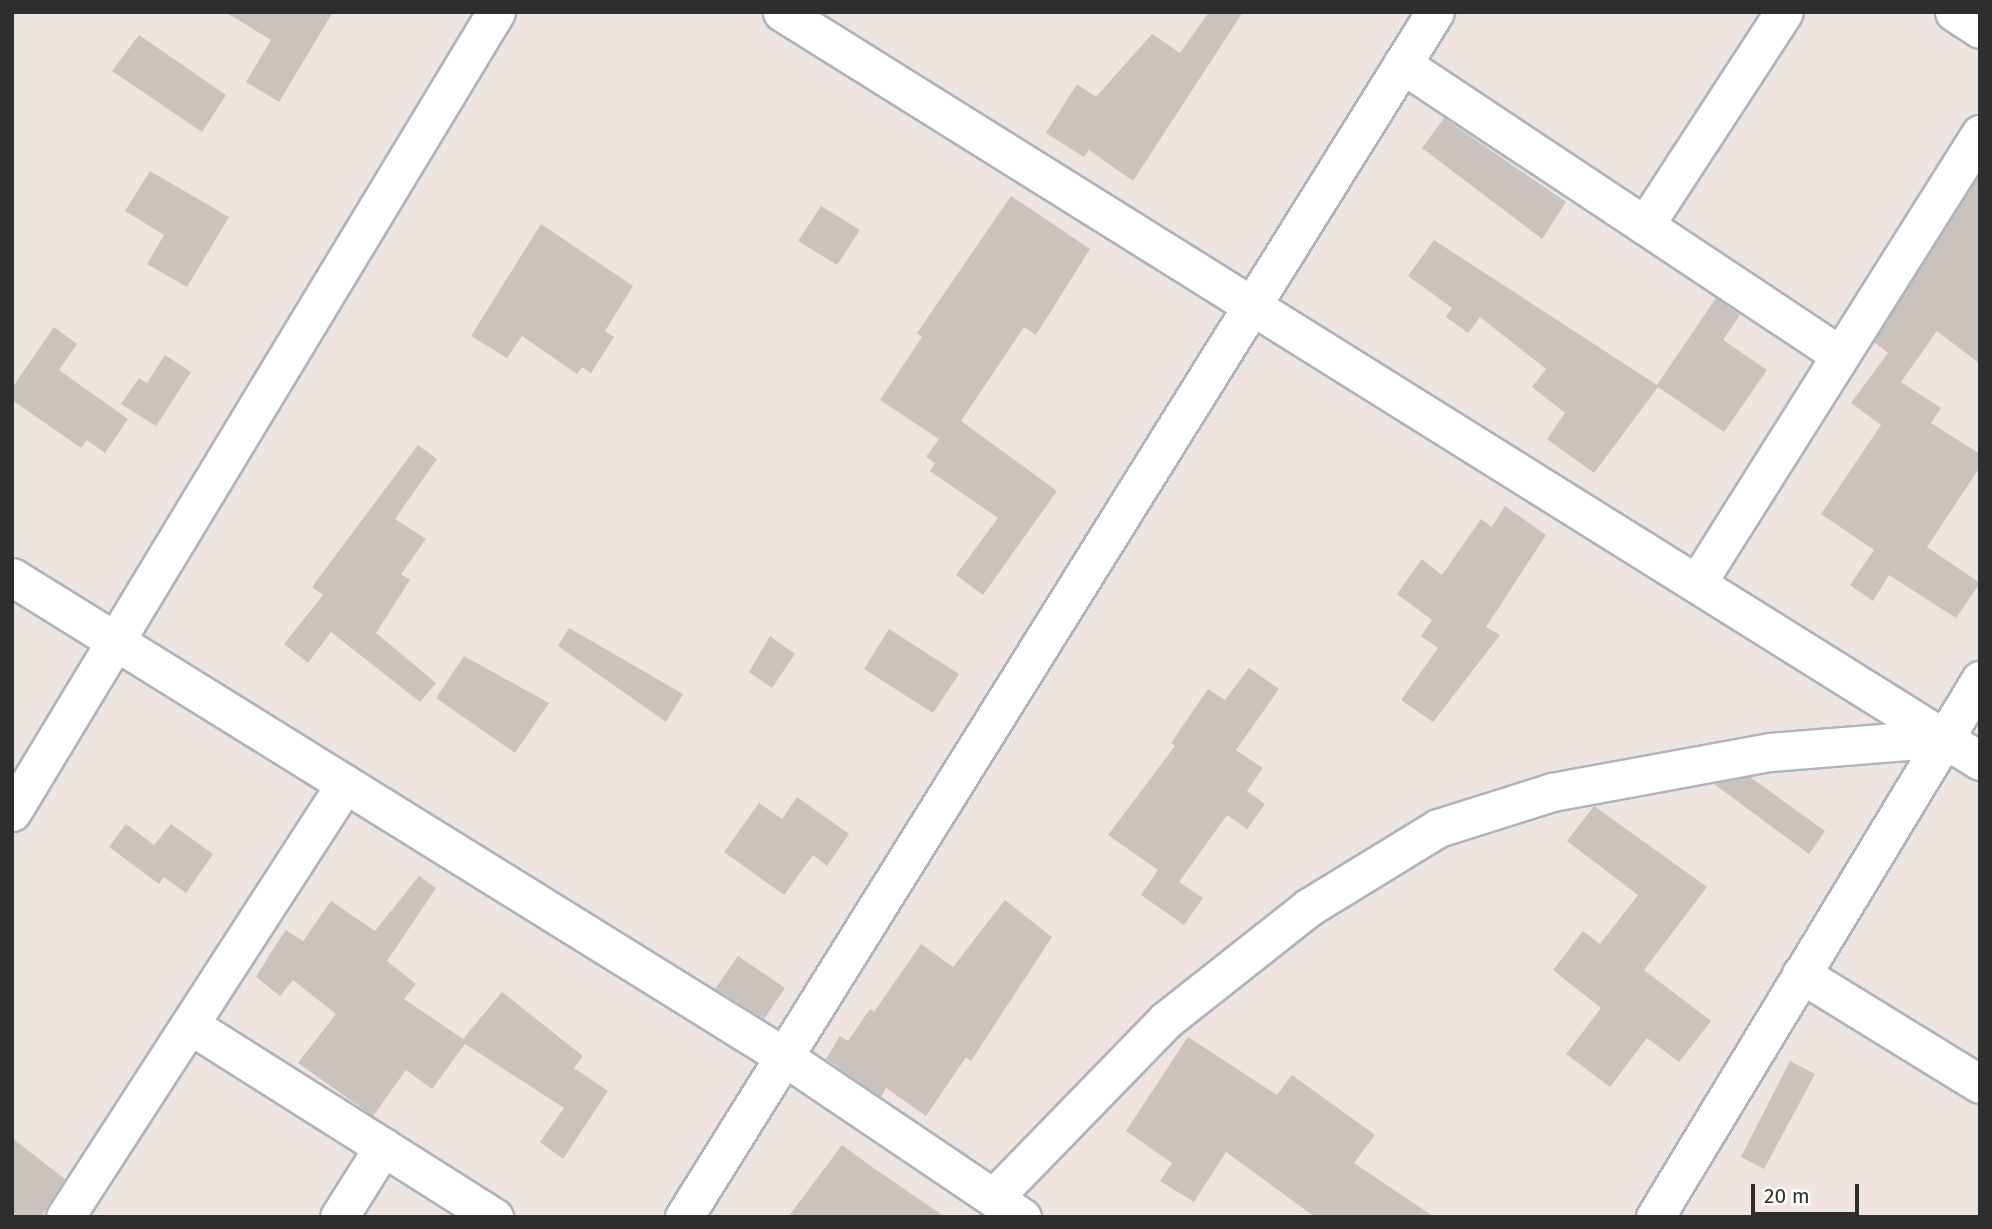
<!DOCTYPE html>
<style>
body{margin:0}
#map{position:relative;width:1992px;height:1229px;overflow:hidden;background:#efe4e0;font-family:"Fira Sans",sans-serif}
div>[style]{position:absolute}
.building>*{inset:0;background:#cbc2be}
.roads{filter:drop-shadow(2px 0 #adb4bb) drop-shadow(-2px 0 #adb4bb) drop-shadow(0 2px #adb4bb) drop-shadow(0 -2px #adb4bb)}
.minor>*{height:37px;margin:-18.5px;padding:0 18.5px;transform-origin:18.5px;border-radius:18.5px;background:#fff}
span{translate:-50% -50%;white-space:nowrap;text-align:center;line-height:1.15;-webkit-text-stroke:6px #fff;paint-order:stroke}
.frame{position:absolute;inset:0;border:14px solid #2e2e2e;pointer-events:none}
.scale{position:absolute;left:1751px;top:1184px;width:108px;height:32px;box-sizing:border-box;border:4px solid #2e2e2e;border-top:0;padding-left:9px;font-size:21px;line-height:24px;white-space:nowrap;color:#2e2e2e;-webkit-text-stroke:5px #fff;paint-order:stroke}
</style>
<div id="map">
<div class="building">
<div style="clip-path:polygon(225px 12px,333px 12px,279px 102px,246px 82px,271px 40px)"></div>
<div style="clip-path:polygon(1209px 12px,1243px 12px,1133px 181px,1089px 150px,1084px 157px,1046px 133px,1077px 84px,1096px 97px,1152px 34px,1180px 53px)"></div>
<div style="clip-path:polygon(139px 35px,226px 95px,202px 132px,112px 71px)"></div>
<div style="clip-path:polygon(1444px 118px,1566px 202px,1542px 239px,1422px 148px)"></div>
<div style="clip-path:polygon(150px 171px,229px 217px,187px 287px,147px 264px,164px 235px,125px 211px)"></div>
<div style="clip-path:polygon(1980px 175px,1980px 364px,1937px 331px,1901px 382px,1941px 408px,1931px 423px,1980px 454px,1980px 467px,1927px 547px,1980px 583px,1956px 618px,1889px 575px,1873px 601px,1850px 585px,1874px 550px,1821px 514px,1881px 425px,1851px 403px,1888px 353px,1874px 342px)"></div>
<div style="clip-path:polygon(1011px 196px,1090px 249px,1036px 335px,1024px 327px,961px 421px,1057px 491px,983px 595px,956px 575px,998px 518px,930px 471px,935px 463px,926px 457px,939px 439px,880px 400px,922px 337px,917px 333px)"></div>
<div style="clip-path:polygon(821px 206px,860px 230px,837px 265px,798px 241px)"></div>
<div style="clip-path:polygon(541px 224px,633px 286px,605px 331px,614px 337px,591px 373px,582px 367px,577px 374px,522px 336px,507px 358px,471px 336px)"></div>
<div style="clip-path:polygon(1434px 240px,1657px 385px,1716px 298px,1740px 315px,1723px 340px,1767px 370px,1724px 432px,1658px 387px,1594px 473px,1547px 439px,1565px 413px,1532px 387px,1546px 369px,1480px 317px,1468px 333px,1446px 317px,1452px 308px,1408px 276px)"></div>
<div style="clip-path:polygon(54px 327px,77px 344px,59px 370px,128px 419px,105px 453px,87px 440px,81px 448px,12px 400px,12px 388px)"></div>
<div style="clip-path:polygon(165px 355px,191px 372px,156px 426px,121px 404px,139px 378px,147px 383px)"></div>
<div style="clip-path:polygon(418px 445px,437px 459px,395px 519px,426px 539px,401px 574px,410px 580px,376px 633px,436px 683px,420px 702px,331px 632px,308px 663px,284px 644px,323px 595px,312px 587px)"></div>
<div style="clip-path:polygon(1505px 506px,1546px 535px,1486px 627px,1500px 635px,1433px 722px,1401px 700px,1438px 648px,1421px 636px,1432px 620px,1397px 594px,1422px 559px,1442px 575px,1481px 519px,1492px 527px)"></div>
<div style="clip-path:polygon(569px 628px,683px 694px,666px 722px,558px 646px)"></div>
<div style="clip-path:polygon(889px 629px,959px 674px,933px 713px,864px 669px)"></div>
<div style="clip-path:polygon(770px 636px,795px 654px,772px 688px,749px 672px)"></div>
<div style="clip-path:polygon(464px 656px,549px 703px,515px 753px,436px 698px)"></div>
<div style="clip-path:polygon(1249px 668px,1279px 689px,1236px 750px,1263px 768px,1247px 791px,1265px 804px,1247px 829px,1227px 815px,1179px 882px,1203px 898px,1184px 925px,1141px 895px,1158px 870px,1108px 835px,1175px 746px,1171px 743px,1208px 689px,1225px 700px)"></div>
<div style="clip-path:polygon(1750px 777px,1825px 831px,1809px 854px,1714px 784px)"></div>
<div style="clip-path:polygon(797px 797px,849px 834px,827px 866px,813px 855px,784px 895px,724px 852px,759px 803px,782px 819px)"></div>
<div style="clip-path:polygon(1594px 806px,1707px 887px,1644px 970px,1711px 1021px,1679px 1062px,1647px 1038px,1610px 1087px,1566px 1054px,1601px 1008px,1553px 970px,1583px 931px,1600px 944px,1638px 895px,1567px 841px)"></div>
<div style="clip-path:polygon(126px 824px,154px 845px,171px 824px,213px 854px,186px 893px,164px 877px,159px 884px,109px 847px)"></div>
<div style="clip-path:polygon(419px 876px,436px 888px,387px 961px,416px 984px,404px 999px,463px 1039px,502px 992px,583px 1056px,574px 1068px,608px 1091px,563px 1159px,540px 1142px,564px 1108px,465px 1044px,432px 1089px,406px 1070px,373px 1116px,298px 1063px,336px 1014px,293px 980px,280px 996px,256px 977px,270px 954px,286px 930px,303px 941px,331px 901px,375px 931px)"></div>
<div style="clip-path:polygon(1005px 900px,1052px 937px,971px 1061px,966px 1057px,926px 1116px,886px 1088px,881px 1097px,826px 1059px,840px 1036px,848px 1041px,870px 1009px,874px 1012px,921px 944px,953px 967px)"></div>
<div style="clip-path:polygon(738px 956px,785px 988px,764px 1019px,715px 989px)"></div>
<div style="clip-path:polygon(1188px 1037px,1277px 1095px,1292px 1075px,1375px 1135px,1354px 1163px,1434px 1217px,1315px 1217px,1226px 1152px,1194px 1202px,1160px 1181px,1172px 1163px,1126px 1131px)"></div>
<div style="clip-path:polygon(1790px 1061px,1815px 1074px,1764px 1169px,1741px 1157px)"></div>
<div style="clip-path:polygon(12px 1138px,65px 1179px,41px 1217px,12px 1217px)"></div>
<div style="clip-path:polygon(842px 1145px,875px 1169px,945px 1217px,788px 1217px)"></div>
</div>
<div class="roads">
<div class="minor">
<div style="left:782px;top:12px;width:1413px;rotate:32.01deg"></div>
<div style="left:1954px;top:12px;width:31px;rotate:33deg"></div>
<div style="left:1402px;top:64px;width:526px;rotate:33.6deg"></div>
<div style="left:1645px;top:225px;width:254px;rotate:-56.9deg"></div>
<div style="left:12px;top:577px;width:904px;rotate:31.84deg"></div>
<div style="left:780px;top:1054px;width:292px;rotate:34deg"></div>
<div style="left:1697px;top:583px;width:531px;rotate:-57.78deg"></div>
<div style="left:12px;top:812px;width:935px;rotate:-58.83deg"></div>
<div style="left:1801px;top:974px;width:210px;rotate:31.6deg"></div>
<div style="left:190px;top:1025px;width:360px;rotate:32.3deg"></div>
<div style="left:994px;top:1197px;width:247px;rotate:-45.8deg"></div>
<div style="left:1166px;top:1020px;width:182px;rotate:-38.3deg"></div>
<div style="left:1309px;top:907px;width:151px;rotate:-31.5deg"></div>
<div style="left:1438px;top:828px;width:120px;rotate:-17.5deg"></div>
<div style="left:1552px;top:792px;width:222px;rotate:-10.4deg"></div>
<div style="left:1770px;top:752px;width:174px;rotate:-4.6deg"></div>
<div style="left:65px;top:1217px;width:516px;rotate:-57.11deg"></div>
<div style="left:339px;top:1217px;width:83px;rotate:-57.8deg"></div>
<div style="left:684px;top:1217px;width:1420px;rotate:-58.07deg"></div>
<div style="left:1655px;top:1217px;width:628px;rotate:-58.82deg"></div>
</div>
</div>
<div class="frame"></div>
<div class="scale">20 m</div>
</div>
